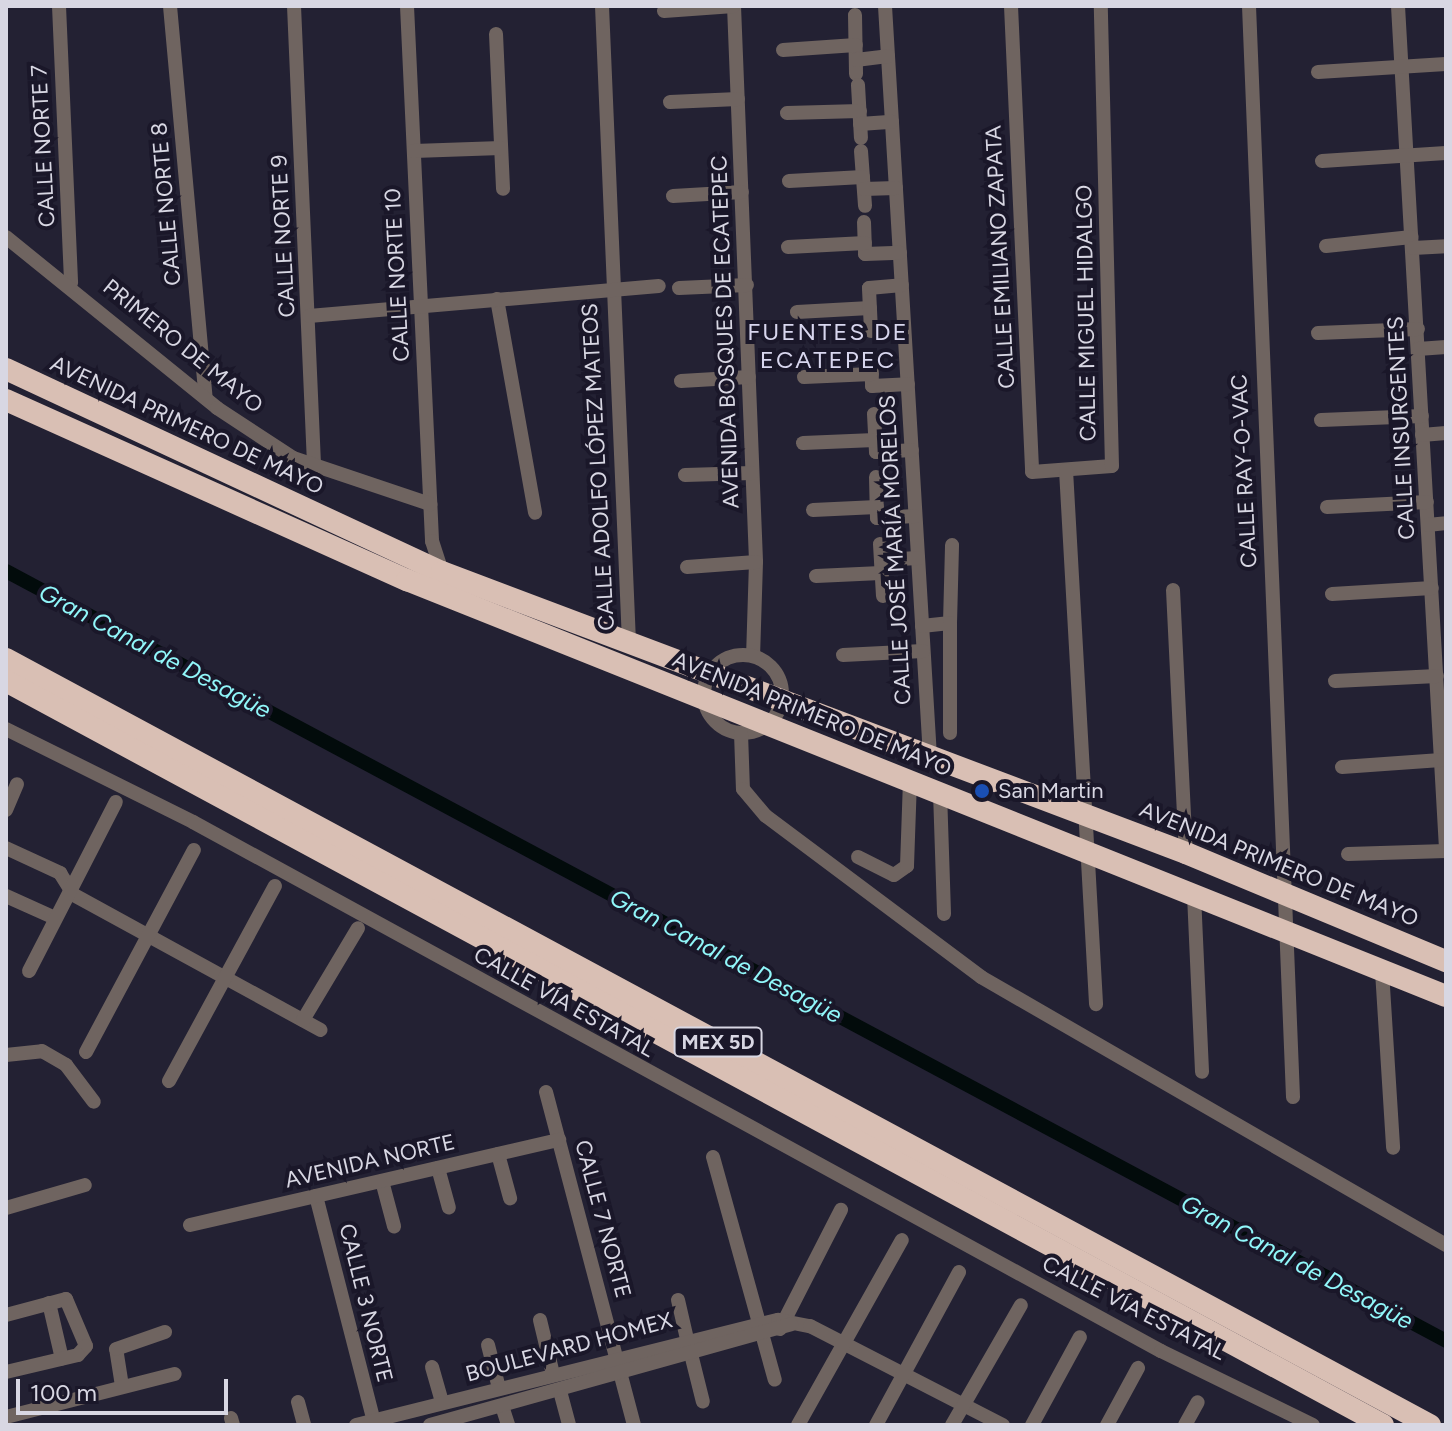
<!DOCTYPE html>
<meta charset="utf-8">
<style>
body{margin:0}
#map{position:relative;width:1452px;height:1431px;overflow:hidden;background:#232133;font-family:Figtree,sans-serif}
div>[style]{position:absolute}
.canal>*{height:14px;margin:-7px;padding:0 7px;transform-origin:7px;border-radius:7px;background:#020b0b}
.minor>*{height:14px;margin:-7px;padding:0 7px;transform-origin:7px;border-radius:7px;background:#6f6460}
.minor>.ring{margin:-7px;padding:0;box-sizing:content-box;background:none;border:14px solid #6f6460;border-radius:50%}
.highway>*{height:22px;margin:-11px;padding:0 11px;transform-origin:11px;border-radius:11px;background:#d9bfb4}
.dots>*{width:22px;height:22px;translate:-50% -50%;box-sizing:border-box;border:4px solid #1a1729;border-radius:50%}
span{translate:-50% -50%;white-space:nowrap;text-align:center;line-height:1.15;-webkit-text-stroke:8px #1a1729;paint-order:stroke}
.shield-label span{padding:2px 6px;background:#1a1729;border:2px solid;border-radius:6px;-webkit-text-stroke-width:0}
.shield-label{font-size:20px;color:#d8d7e3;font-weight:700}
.street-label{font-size:22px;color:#d8d7e3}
.poi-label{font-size:22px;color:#d8d7e3}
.left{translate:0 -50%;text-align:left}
.neighbourhood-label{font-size:24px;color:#d8d6ee;letter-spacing:2px}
.water-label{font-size:24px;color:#91f7fa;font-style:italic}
.frame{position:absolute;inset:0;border:8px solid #d8d7e3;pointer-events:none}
.scale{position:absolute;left:16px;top:1379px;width:212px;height:36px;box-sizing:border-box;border:4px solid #d8d7e3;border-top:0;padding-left:10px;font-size:24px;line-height:28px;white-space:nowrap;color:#d8d7e3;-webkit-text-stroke:6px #1a1729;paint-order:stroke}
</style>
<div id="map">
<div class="canal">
<div style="left:6px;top:571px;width:1633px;rotate:28.13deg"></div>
</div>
<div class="minor">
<div style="left:59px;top:6px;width:277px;rotate:87.5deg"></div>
<div style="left:170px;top:6px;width:394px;rotate:84.8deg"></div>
<div style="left:294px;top:6px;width:459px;rotate:87.5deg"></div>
<div style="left:407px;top:6px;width:536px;rotate:87.32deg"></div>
<div style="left:432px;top:541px;width:36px;rotate:72deg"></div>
<div style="left:602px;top:6px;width:637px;rotate:87.57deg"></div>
<div style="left:734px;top:6px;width:556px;rotate:87.73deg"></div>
<div style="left:756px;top:562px;width:94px;rotate:91.8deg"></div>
<div style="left:885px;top:6px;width:751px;rotate:86.57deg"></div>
<div style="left:1011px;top:6px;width:466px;rotate:87.4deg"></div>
<div style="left:1032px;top:472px;width:80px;rotate:-4.3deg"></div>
<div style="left:1112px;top:466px;width:460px;rotate:-91.4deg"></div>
<div style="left:1249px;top:6px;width:1092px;rotate:87.69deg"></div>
<div style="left:1398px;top:6px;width:843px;rotate:86.74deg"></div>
<div style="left:664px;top:11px;width:70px;rotate:-4.1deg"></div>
<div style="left:855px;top:15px;width:59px;rotate:89deg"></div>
<div style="left:496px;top:34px;width:155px;rotate:87.4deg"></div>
<div style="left:783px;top:50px;width:73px;rotate:-3.9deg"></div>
<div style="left:856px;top:60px;width:32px;rotate:-7deg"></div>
<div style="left:1318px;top:72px;width:128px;rotate:-3.6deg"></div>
<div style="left:858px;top:85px;width:53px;rotate:86.8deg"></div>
<div style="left:670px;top:102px;width:68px;rotate:-2.5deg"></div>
<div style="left:787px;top:113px;width:73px;rotate:-1.6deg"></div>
<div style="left:860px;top:124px;width:32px;rotate:-4deg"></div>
<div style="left:414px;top:151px;width:87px;rotate:-2deg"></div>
<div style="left:861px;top:151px;width:55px;rotate:85.8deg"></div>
<div style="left:1322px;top:161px;width:124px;rotate:-3.7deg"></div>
<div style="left:789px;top:181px;width:74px;rotate:-3.1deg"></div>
<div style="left:864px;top:189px;width:32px;rotate:-2deg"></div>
<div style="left:673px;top:196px;width:69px;rotate:-3.3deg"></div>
<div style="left:864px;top:222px;width:32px;rotate:88deg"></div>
<div style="left:865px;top:254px;width:35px;rotate:-2deg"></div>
<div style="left:6px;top:237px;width:272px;rotate:39deg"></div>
<div style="left:217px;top:408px;width:91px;rotate:33.3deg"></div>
<div style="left:293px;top:458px;width:145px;rotate:18.6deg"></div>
<div style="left:1326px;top:246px;width:86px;rotate:-6deg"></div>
<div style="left:788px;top:247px;width:77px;rotate:-3deg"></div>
<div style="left:1413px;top:248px;width:33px;rotate:-3deg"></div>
<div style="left:679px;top:288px;width:68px;rotate:-2.5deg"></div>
<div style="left:497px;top:299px;width:217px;rotate:79.9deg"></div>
<div style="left:797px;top:312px;width:73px;rotate:-3.1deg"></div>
<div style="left:309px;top:316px;width:351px;rotate:-4.9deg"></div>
<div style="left:871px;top:331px;width:43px;rotate:-92.7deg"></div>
<div style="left:869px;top:288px;width:33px;rotate:-5deg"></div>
<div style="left:1318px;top:333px;width:100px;rotate:-2.3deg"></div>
<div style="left:1418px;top:349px;width:28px;rotate:-4deg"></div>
<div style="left:871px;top:355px;width:31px;rotate:88deg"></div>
<div style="left:872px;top:386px;width:36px;rotate:-3deg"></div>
<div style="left:804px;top:377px;width:68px;rotate:-2.5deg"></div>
<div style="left:681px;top:381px;width:68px;rotate:-3.4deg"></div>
<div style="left:874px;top:414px;width:38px;rotate:87deg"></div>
<div style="left:876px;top:452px;width:36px;rotate:-3deg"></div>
<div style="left:1321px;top:420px;width:101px;rotate:-2.3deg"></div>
<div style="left:1422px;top:435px;width:24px;rotate:-5deg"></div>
<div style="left:803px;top:443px;width:72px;rotate:-2.4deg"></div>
<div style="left:1066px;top:470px;width:535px;rotate:86.78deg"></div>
<div style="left:685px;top:475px;width:67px;rotate:-1.7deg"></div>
<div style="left:876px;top:477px;width:41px;rotate:88.6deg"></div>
<div style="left:877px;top:518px;width:38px;rotate:-3deg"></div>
<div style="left:1327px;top:507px;width:100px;rotate:-2.9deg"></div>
<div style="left:813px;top:510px;width:64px;rotate:-2.7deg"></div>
<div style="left:1428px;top:525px;width:18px;rotate:-6deg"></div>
<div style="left:880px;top:544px;width:52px;rotate:86.7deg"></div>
<div style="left:881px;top:560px;width:37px;rotate:-3deg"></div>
<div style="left:687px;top:567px;width:69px;rotate:-4.1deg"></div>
<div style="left:816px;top:576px;width:65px;rotate:-2.6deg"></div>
<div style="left:1173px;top:590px;width:263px;rotate:87.2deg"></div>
<div style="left:1332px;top:594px;width:100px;rotate:-3.4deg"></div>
<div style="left:950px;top:623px;width:78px;rotate:-88.5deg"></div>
<div style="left:922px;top:626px;width:28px;rotate:-6deg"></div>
<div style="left:950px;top:623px;width:110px;rotate:90deg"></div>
<div class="ring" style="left:704px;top:655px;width:64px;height:64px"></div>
<div style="left:843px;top:655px;width:80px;rotate:-2.9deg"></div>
<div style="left:1335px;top:681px;width:102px;rotate:-2.8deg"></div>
<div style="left:6px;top:729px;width:209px;rotate:26.4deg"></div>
<div style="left:193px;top:822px;width:1103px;rotate:28.66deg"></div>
<div style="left:1161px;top:1351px;width:169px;rotate:26deg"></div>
<div style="left:741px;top:733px;width:56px;rotate:88deg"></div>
<div style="left:743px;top:789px;width:35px;rotate:50deg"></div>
<div style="left:766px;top:816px;width:269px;rotate:36.8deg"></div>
<div style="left:981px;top:977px;width:537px;rotate:29.96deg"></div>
<div style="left:1342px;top:767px;width:99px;rotate:-4deg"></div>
<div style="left:940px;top:792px;width:122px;rotate:88.1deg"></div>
<div style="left:6px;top:810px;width:28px;rotate:-67deg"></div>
<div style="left:6px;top:848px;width:60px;rotate:24.8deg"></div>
<div style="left:60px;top:873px;width:26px;rotate:58deg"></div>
<div style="left:74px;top:895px;width:281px;rotate:28.7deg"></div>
<div style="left:1348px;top:854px;width:98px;rotate:-1.8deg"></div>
<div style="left:858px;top:857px;width:40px;rotate:26.6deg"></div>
<div style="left:894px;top:875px;width:16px;rotate:-35deg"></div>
<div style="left:907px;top:866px;width:86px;rotate:-88deg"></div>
<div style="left:1194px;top:895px;width:177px;rotate:87.4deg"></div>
<div style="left:6px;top:896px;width:54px;rotate:24.2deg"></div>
<div style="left:29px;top:971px;width:190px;rotate:-62.8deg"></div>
<div style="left:1382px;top:971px;width:177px;rotate:86.4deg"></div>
<div style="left:303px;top:1020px;width:107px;rotate:-59.1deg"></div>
<div style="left:86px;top:1052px;width:229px;rotate:-61.9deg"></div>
<div style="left:6px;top:1055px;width:36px;rotate:-6deg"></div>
<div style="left:42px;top:1051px;width:28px;rotate:30deg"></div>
<div style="left:66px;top:1065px;width:46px;rotate:52.9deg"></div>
<div style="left:169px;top:1081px;width:222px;rotate:-61.5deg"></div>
<div style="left:546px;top:1092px;width:344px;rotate:75.2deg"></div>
<div style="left:498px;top:1154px;width:46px;rotate:74.7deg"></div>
<div style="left:713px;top:1157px;width:231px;rotate:74.5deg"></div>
<div style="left:438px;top:1168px;width:41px;rotate:74.6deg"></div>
<div style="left:382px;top:1181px;width:47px;rotate:75.1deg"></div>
<div style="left:316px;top:1196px;width:236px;rotate:75.6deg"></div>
<div style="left:6px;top:1208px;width:82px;rotate:-16.2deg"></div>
<div style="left:190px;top:1225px;width:379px;rotate:-13deg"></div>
<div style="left:678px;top:1300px;width:40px;rotate:77deg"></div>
<div style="left:49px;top:1303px;width:57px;rotate:76.9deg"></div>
<div style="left:6px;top:1315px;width:62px;rotate:-14.9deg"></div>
<div style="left:66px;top:1299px;width:51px;rotate:66.9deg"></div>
<div style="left:86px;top:1346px;width:12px;rotate:132deg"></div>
<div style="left:78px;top:1355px;width:74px;rotate:166.7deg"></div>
<div style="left:540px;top:1320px;width:56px;rotate:76.5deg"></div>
<div style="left:780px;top:1329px;width:134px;rotate:-62.9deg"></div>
<div style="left:488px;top:1345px;width:44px;rotate:75.7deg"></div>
<div style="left:691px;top:1354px;width:49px;rotate:76deg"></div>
<div style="left:432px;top:1367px;width:37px;rotate:74deg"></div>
<div style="left:122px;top:1386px;width:37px;rotate:-99deg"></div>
<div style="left:116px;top:1349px;width:52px;rotate:-19.1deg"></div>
<div style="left:560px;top:1391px;width:35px;rotate:75deg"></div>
<div style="left:298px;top:1402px;width:24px;rotate:75deg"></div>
<div style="left:502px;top:1406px;width:20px;rotate:72deg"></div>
<div style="left:6px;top:1417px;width:174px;rotate:-14.3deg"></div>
<div style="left:231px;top:1418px;width:7px;rotate:74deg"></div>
<div style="left:356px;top:1425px;width:435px;rotate:-14deg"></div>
<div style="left:778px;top:1320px;width:33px;rotate:11deg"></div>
<div style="left:810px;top:1326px;width:217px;rotate:27.2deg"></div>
<div style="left:430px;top:1425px;width:375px;rotate:-15.6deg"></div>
<div style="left:798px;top:1425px;width:212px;rotate:-60.7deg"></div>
<div style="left:876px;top:1425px;width:174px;rotate:-61.5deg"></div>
<div style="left:952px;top:1425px;width:138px;rotate:-60.1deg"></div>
<div style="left:1032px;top:1425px;width:100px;rotate:-61.4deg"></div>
<div style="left:1107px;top:1425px;width:65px;rotate:-61.5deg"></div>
<div style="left:1185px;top:1425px;width:26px;rotate:-61deg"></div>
</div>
<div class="highway">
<div style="left:6px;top:369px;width:481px;rotate:25deg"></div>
<div style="left:442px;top:572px;width:795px;rotate:20.69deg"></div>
<div style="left:1186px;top:853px;width:282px;rotate:22.6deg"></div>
<div style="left:6px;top:400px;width:440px;rotate:24.2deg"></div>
<div style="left:407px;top:580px;width:1119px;rotate:21.82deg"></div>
<div style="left:6px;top:659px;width:1617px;rotate:28.28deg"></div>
<div style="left:6px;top:681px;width:1565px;rotate:28.38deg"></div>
</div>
<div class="dots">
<div style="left:982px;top:791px;background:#1a4fb4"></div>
</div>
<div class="shield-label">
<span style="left:718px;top:1042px">MEX 5D</span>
</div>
<div class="street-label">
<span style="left:43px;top:146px;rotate:-93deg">CALLE NORTE 7</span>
<span style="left:166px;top:204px;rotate:-95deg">CALLE NORTE 8</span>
<span style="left:283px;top:236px;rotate:-93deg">CALLE NORTE 9</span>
<span style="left:1000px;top:257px;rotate:-93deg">CALLE EMILIANO ZAPATA</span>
<span style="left:397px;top:275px;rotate:-93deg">CALLE NORTE 10</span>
<span style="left:1086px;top:313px;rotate:-91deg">CALLE MIGUEL HIDALGO</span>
<span style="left:725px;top:332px;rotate:-92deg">AVENIDA BOSQUES DE ECATEPEC</span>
<span style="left:183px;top:346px;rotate:39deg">PRIMERO DE MAYO</span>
<span style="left:187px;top:425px;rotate:25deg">AVENIDA PRIMERO DE MAYO</span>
<span style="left:1401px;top:428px;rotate:-93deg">CALLE INSURGENTES</span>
<span style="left:598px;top:467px;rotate:-93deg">CALLE ADOLFO LÓPEZ MATEOS</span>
<span style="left:1244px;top:471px;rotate:-93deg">CALLE RAY-O-VAC</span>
<span style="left:895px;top:550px;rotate:-93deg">CALLE JOSÉ MARÍA MORELOS</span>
<span style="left:812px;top:714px;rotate:22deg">AVENIDA PRIMERO DE MAYO</span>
<span style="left:1279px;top:864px;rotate:22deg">AVENIDA PRIMERO DE MAYO</span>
<span style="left:564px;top:1002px;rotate:29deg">CALLE VÍA ESTATAL</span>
<span style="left:370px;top:1161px;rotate:-13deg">AVENIDA NORTE</span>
<span style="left:603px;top:1219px;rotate:75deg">CALLE 7 NORTE</span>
<span style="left:366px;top:1303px;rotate:76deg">CALLE 3 NORTE</span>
<span style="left:1134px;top:1308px;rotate:27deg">CALLE VÍA ESTATAL</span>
<span style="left:569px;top:1347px;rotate:-15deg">BOULEVARD HOMEX</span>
</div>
<div class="poi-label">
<span class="left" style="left:998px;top:791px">San Martin</span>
</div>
<div class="neighbourhood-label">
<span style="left:828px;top:346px">FUENTES DE<br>ECATEPEC</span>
</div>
<div class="water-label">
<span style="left:155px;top:651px;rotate:28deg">Gran Canal de Desagüe</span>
<span style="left:726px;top:956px;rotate:28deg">Gran Canal de Desagüe</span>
<span style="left:1297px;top:1262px;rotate:28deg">Gran Canal de Desagüe</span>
</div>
<div class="frame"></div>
<div class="scale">100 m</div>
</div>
